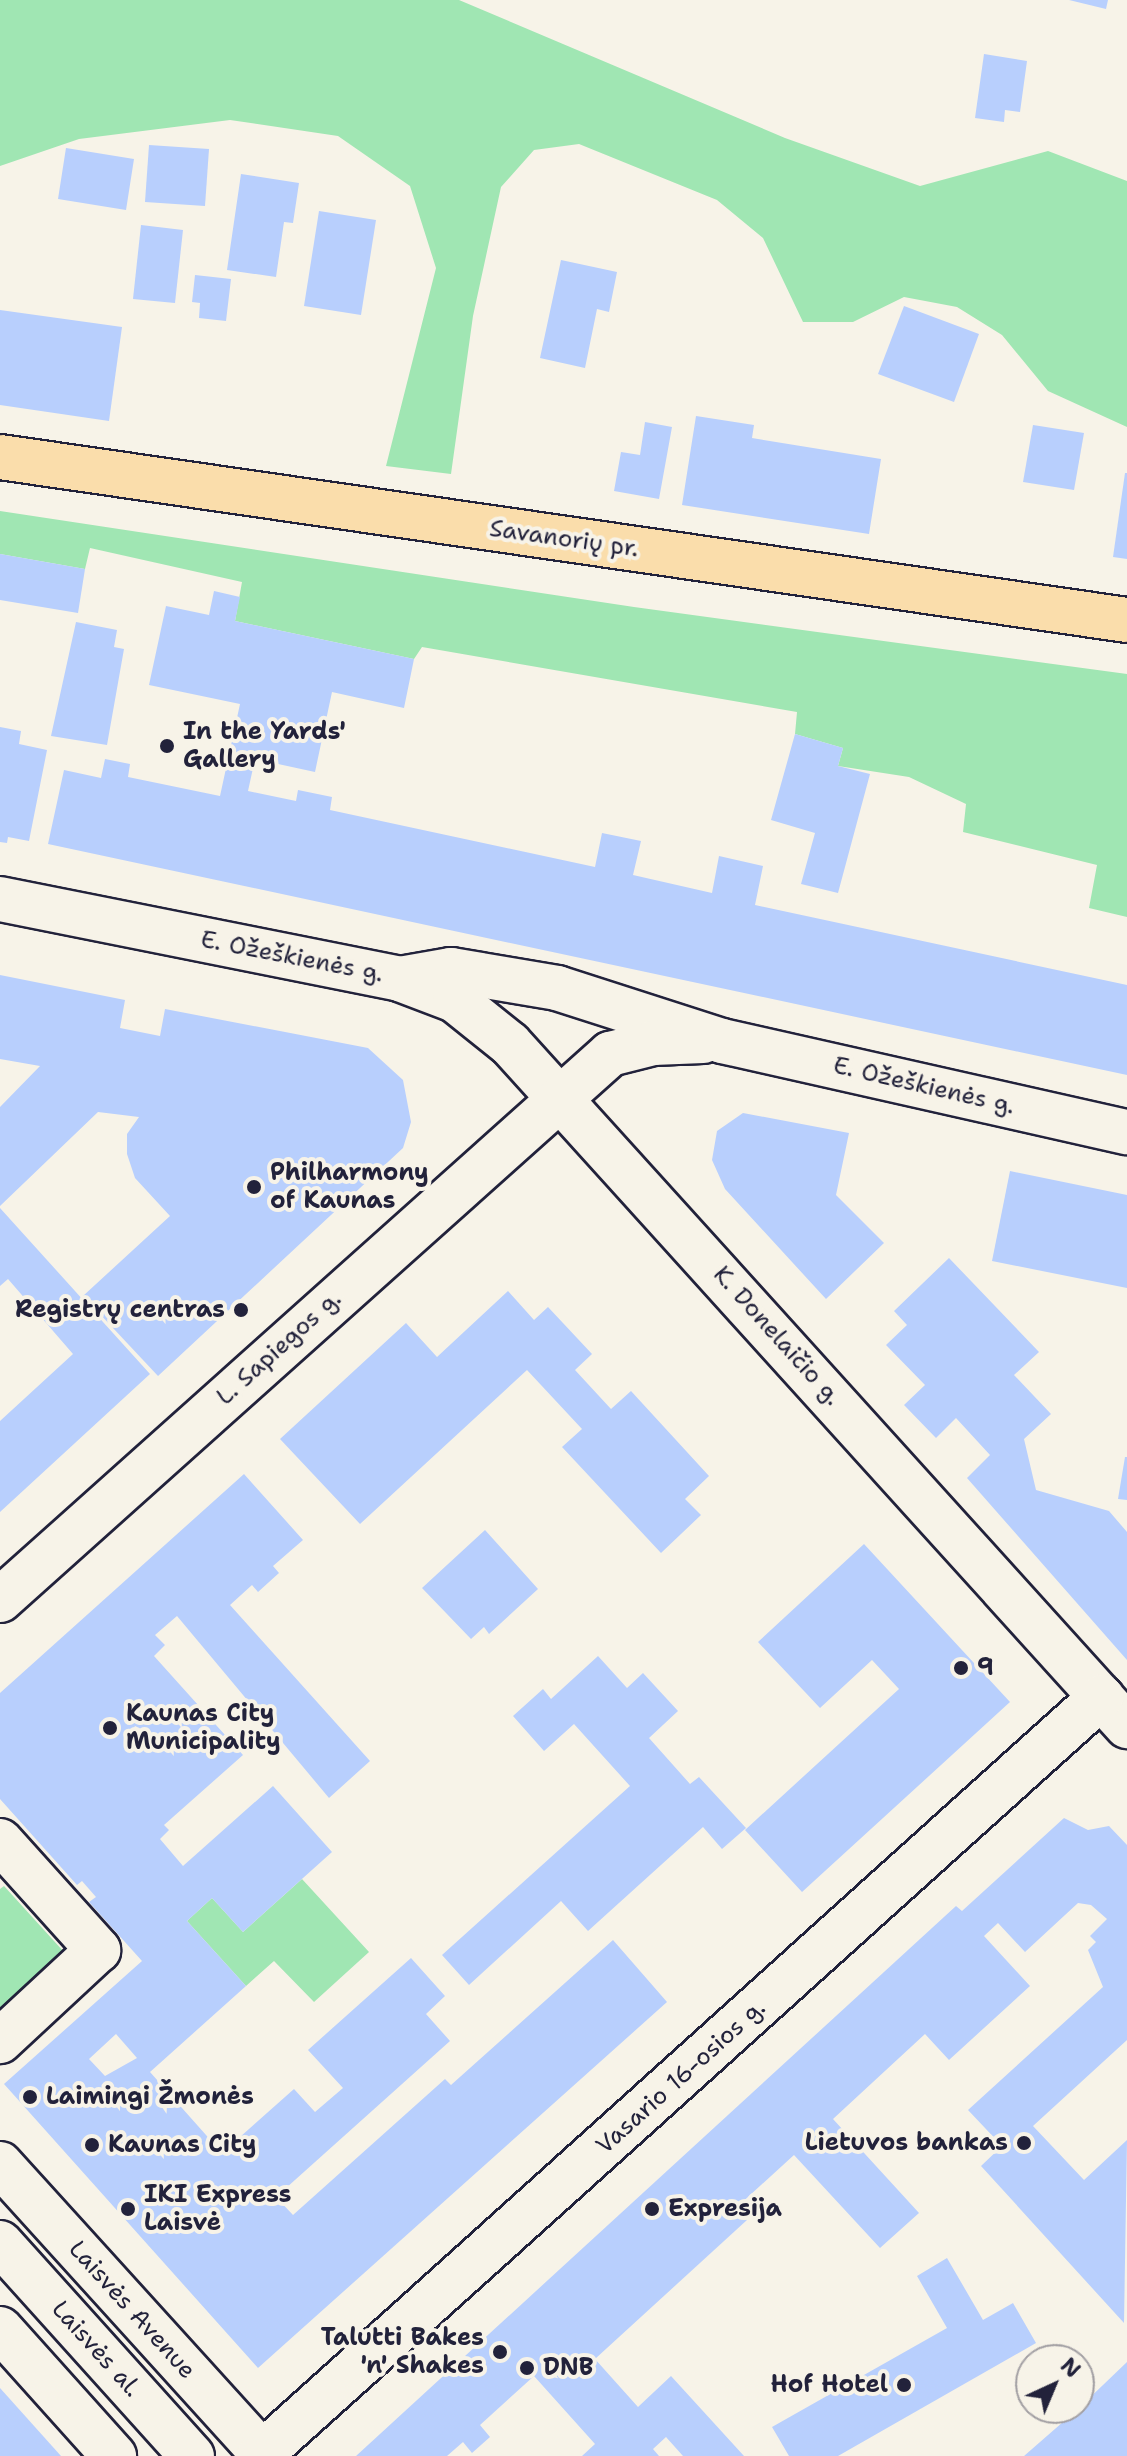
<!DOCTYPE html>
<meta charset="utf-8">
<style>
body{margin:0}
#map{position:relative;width:1127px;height:2456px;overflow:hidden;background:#f7f3e8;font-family:"Shantell Sans",sans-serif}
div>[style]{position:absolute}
.green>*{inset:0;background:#a0e6b3}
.building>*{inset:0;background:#b8cffd}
.roads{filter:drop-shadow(2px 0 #22223b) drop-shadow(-2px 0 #22223b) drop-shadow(0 2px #22223b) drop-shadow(0 -2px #22223b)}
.minor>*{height:44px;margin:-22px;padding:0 22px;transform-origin:22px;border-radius:22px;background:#f7f3e8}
.major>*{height:44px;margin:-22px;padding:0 22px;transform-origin:22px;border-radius:22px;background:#faddab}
.dots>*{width:22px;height:22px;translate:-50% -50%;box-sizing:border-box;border:4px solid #f7f3e8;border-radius:50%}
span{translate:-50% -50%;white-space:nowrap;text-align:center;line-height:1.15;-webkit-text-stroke:8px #f7f3e8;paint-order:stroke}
.street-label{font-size:24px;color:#22223b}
.poi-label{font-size:24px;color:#22223b;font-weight:700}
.left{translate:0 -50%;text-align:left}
.right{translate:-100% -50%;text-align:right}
.north{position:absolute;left:1015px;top:2344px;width:80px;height:80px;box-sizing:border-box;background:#f7f3e8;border:2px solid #a29fa3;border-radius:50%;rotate:44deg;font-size:22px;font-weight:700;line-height:32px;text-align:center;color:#22223b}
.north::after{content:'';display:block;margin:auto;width:28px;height:36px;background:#22223b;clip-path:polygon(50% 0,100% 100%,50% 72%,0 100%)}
</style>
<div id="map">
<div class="green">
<div style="clip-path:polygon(0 0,459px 0,785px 138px,920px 186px,1048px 151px,1127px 181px,1127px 427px,1048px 391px,1002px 335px,957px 307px,904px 297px,853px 322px,803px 322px,763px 238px,717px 200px,579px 144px,534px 150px,501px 187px,473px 316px,451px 474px,386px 466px,436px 268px,410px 186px,338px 136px,230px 120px,79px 139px,0 166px)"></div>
<div style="clip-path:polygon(0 511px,634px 607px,1127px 674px,1127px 917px,1089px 908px,1097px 865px,963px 832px,966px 804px,909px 777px,838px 766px,843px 748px,795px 734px,797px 712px,422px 647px,414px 659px,235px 621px,242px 582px,90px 548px,85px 569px,0 554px)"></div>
<div style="clip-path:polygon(302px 1879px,369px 1952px,314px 2002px,274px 1961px,246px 1986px,187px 1921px,212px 1898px,243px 1932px)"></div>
<div style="clip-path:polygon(4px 1886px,64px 1952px,0 2010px,0 1889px)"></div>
</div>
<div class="building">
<div style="clip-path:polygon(1069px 0,1108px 0,1106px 9px)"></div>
<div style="clip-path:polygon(984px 54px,1027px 61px,1020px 112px,1005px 110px,1004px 122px,975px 118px)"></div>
<div style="clip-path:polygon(149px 145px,209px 149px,205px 206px,145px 202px)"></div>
<div style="clip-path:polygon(66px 148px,134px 159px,126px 210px,58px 199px)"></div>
<div style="clip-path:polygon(241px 174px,299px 183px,293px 223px,284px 222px,276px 277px,227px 270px)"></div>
<div style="clip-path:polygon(319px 211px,376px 220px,361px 315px,304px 306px)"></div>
<div style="clip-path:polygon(141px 225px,183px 230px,175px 303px,133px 299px)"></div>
<div style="clip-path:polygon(561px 260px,617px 272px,609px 312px,597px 309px,585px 368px,540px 358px)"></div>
<div style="clip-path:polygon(195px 275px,231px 279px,226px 321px,199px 318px,200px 303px,192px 302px)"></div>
<div style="clip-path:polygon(904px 306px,979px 334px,954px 402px,878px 374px)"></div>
<div style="clip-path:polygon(0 310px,122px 327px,109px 421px,0 405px)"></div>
<div style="clip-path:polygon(696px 416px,754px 425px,752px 438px,881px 459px,869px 534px,682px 505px)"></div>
<div style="clip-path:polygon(645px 422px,672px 427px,659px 499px,614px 491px,621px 452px,640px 455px)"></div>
<div style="clip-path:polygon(1033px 425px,1084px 433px,1074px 490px,1023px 482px)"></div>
<div style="clip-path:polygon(1125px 473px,1127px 473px,1127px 559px,1113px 557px)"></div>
<div style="clip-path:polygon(0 554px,85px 569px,78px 613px,0 600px)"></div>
<div style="clip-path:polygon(214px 591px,240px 597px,235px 621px,414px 659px,404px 708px,332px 692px,315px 772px,255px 759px,248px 791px,296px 801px,298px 790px,332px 797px,330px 810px,595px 867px,602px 833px,641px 841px,633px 875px,712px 893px,719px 856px,763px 866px,755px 905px,1127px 985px,1127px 1075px,48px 844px,64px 770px,101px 778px,105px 759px,130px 764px,128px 777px,220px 796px,240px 704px,149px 685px,166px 606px,209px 615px)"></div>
<div style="clip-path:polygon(76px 622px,117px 630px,114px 647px,124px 649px,107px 745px,51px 736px)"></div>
<div style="clip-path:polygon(0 727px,21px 731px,19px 744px,47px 750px,29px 841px,8px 837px,7px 843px,0 842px)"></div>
<div style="clip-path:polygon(795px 734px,843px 748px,838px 766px,870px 774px,838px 893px,801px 884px,815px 833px,771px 820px)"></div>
<div style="clip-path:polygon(0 975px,125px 1000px,120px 1028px,160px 1036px,165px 1009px,368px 1048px,403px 1080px,411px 1122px,403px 1148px,158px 1376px,83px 1296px,170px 1216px,135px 1178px,127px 1154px,127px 1134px,139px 1117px,98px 1112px,0 1206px,0 1107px,40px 1066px,0 1059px)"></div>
<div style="clip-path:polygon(743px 1113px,849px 1133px,836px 1195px,884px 1243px,826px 1299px,725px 1189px,712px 1160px,717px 1131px)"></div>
<div style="clip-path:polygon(1010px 1171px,1127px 1195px,1127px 1288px,992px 1261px)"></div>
<div style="clip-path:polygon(0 1208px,150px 1374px,0 1512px,0 1421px,73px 1354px,8px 1279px,0 1286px)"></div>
<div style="clip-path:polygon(949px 1258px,1039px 1352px,1014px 1375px,1051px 1414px,1024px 1439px,1036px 1490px,1109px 1511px,1127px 1532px,1127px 1660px,967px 1478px,990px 1455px,956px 1418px,936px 1438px,904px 1405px,925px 1385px,886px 1345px,907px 1325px,894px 1311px)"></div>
<div style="clip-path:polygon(508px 1291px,534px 1320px,548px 1307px,592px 1354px,575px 1370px,611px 1409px,631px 1391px,709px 1476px,685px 1499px,701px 1515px,661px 1553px,562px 1447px,582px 1429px,527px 1370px,360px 1524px,280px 1439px,406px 1323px,437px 1357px)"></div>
<div style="clip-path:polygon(1125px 1457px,1127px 1457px,1127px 1500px,1118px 1499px)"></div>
<div style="clip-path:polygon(evenodd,244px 1474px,303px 1540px,273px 1566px,279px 1573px,258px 1592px,252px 1585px,230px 1605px,370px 1761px,329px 1798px,177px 1616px,155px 1635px,165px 1645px,154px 1656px,243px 1755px,164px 1825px,169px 1830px,160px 1839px,183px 1866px,273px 1786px,332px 1852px,243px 1932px,212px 1898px,187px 1921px,246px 1986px,150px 2072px,222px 2153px,294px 2089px,315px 2112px,343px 2088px,308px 2050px,411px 1958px,445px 1996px,426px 2014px,450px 2041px,276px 2197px,293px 2215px,445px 2079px,451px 2085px,613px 1940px,667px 2002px,258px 2368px,4px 2084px,142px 1961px,89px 1902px,96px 1897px,82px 1881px,77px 1885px,0 1799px,0 1693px,244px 1474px,116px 2034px,137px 2058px,105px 2076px,89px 2059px,116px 2034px)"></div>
<div style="clip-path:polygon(485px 1530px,538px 1589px,489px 1634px,484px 1627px,471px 1639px,422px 1588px)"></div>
<div style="clip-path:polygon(864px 1544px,1010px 1702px,802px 1892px,745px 1830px,899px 1689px,872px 1660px,820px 1708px,758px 1642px)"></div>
<div style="clip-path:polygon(598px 1656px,627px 1688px,643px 1673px,678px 1711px,649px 1738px,690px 1784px,699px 1777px,746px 1828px,722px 1849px,703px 1827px,588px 1931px,561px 1901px,469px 1985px,442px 1955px,630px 1786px,574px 1724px,544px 1751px,513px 1716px,543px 1689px,551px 1699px)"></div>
<div style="clip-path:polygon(1064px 1818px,1088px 1830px,1109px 1826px,1127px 1845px,1127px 2040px,1033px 2126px,1084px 2180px,1127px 2140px,1124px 2323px,981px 2166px,1002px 2146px,968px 2110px,1103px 1987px,1088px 1950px,1096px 1942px,1090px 1936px,1107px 1919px,1091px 1905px,1078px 1903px,1025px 1952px,998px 1923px,984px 1936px,1030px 1986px,949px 2060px,925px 2034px,833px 2119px,919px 2213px,880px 2248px,794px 2155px,737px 2207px,747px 2220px,595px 2359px,638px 2407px,671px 2376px,744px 2456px,683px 2456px,666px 2437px,653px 2449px,659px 2456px,582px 2456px,595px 2444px,534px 2376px,480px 2425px,490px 2437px,472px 2453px,463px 2442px,447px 2456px,356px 2456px,956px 1906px,962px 1911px)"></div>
<div style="clip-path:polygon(947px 2258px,983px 2320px,1013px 2303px,1036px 2343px,838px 2456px,789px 2456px,772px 2427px,947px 2328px,917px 2276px)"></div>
<div style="clip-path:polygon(1127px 2362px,1127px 2456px,1024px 2456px,1079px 2408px)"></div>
<div style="clip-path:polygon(0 2388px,61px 2456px,0 2456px)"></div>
</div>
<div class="roads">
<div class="minor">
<div style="left:0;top:899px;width:408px;rotate:11.3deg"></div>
<div style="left:400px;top:979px;width:52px;rotate:-10deg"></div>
<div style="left:451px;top:970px;width:108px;rotate:9.6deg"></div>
<div style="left:557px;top:988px;width:173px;rotate:17.8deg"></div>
<div style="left:722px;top:1041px;width:415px;rotate:12.7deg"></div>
<div style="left:402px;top:980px;width:57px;rotate:20.7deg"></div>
<div style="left:455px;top:1000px;width:70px;rotate:38.7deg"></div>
<div style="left:510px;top:1044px;width:920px;rotate:47.86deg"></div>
<div style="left:0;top:1600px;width:819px;rotate:-41.83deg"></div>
<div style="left:610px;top:1054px;width:44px;rotate:-14.3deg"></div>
<div style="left:653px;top:1043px;width:50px;rotate:-2.3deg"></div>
<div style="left:0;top:1841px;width:147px;rotate:48deg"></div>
<div style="left:98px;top:1950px;width:134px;rotate:137.1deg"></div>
<div style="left:0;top:2164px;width:394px;rotate:47.8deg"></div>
<div style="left:0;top:2243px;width:287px;rotate:48deg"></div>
<div style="left:0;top:2329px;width:171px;rotate:48.1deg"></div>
<div style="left:259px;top:2456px;width:1134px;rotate:-42.03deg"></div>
</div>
<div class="major">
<div style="left:0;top:457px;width:1139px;rotate:8.23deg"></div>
</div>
</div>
<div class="dots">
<div style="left:167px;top:746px;background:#22223b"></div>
<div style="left:254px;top:1187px;background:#22223b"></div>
<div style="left:241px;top:1310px;background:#22223b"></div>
<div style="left:961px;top:1668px;background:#22223b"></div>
<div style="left:110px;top:1728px;background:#22223b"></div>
<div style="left:30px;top:2097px;background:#22223b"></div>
<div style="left:1024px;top:2143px;background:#22223b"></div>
<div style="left:92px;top:2145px;background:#22223b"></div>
<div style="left:128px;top:2209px;background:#22223b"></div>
<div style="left:652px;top:2209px;background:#22223b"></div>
<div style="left:500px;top:2352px;background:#22223b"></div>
<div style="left:527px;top:2368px;background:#22223b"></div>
<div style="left:904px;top:2385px;background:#22223b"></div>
</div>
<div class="street-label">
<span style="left:564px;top:539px;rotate:8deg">Savanorių pr.</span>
<span style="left:292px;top:957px;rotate:11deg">E. Ožeškienės g.</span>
<span style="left:924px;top:1086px;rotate:13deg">E. Ožeškienės g.</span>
<span style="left:777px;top:1336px;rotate:48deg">K. Donelaičio g.</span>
<span style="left:279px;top:1348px;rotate:-42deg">L. Sapiegos g.</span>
<span style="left:681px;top:2077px;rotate:-42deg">Vasario 16-osios g.</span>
<span style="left:132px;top:2310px;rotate:48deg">Laisvės Avenue</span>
<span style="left:96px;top:2349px;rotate:48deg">Laisvės al.</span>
</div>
<div class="poi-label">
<span class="left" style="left:183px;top:746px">In the Yards'<br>Gallery</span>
<span class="left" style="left:270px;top:1187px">Philharmony<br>of Kaunas</span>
<span class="right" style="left:225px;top:1310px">Registrų centras</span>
<span class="left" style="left:977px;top:1668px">9</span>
<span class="left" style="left:126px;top:1728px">Kaunas City<br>Municipality</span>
<span class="left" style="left:46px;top:2097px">Laimingi Žmonės</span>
<span class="right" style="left:1008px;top:2143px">Lietuvos bankas</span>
<span class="left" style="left:108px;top:2145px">Kaunas City</span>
<span class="left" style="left:144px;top:2209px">IKI Express<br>Laisvė</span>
<span class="left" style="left:668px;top:2209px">Expresija</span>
<span class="right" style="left:484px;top:2352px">Talutti Bakes<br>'n' Shakes</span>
<span class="left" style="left:543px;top:2368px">DNB</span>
<span class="right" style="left:888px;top:2385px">Hof Hotel</span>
</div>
<div class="north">N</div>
</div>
